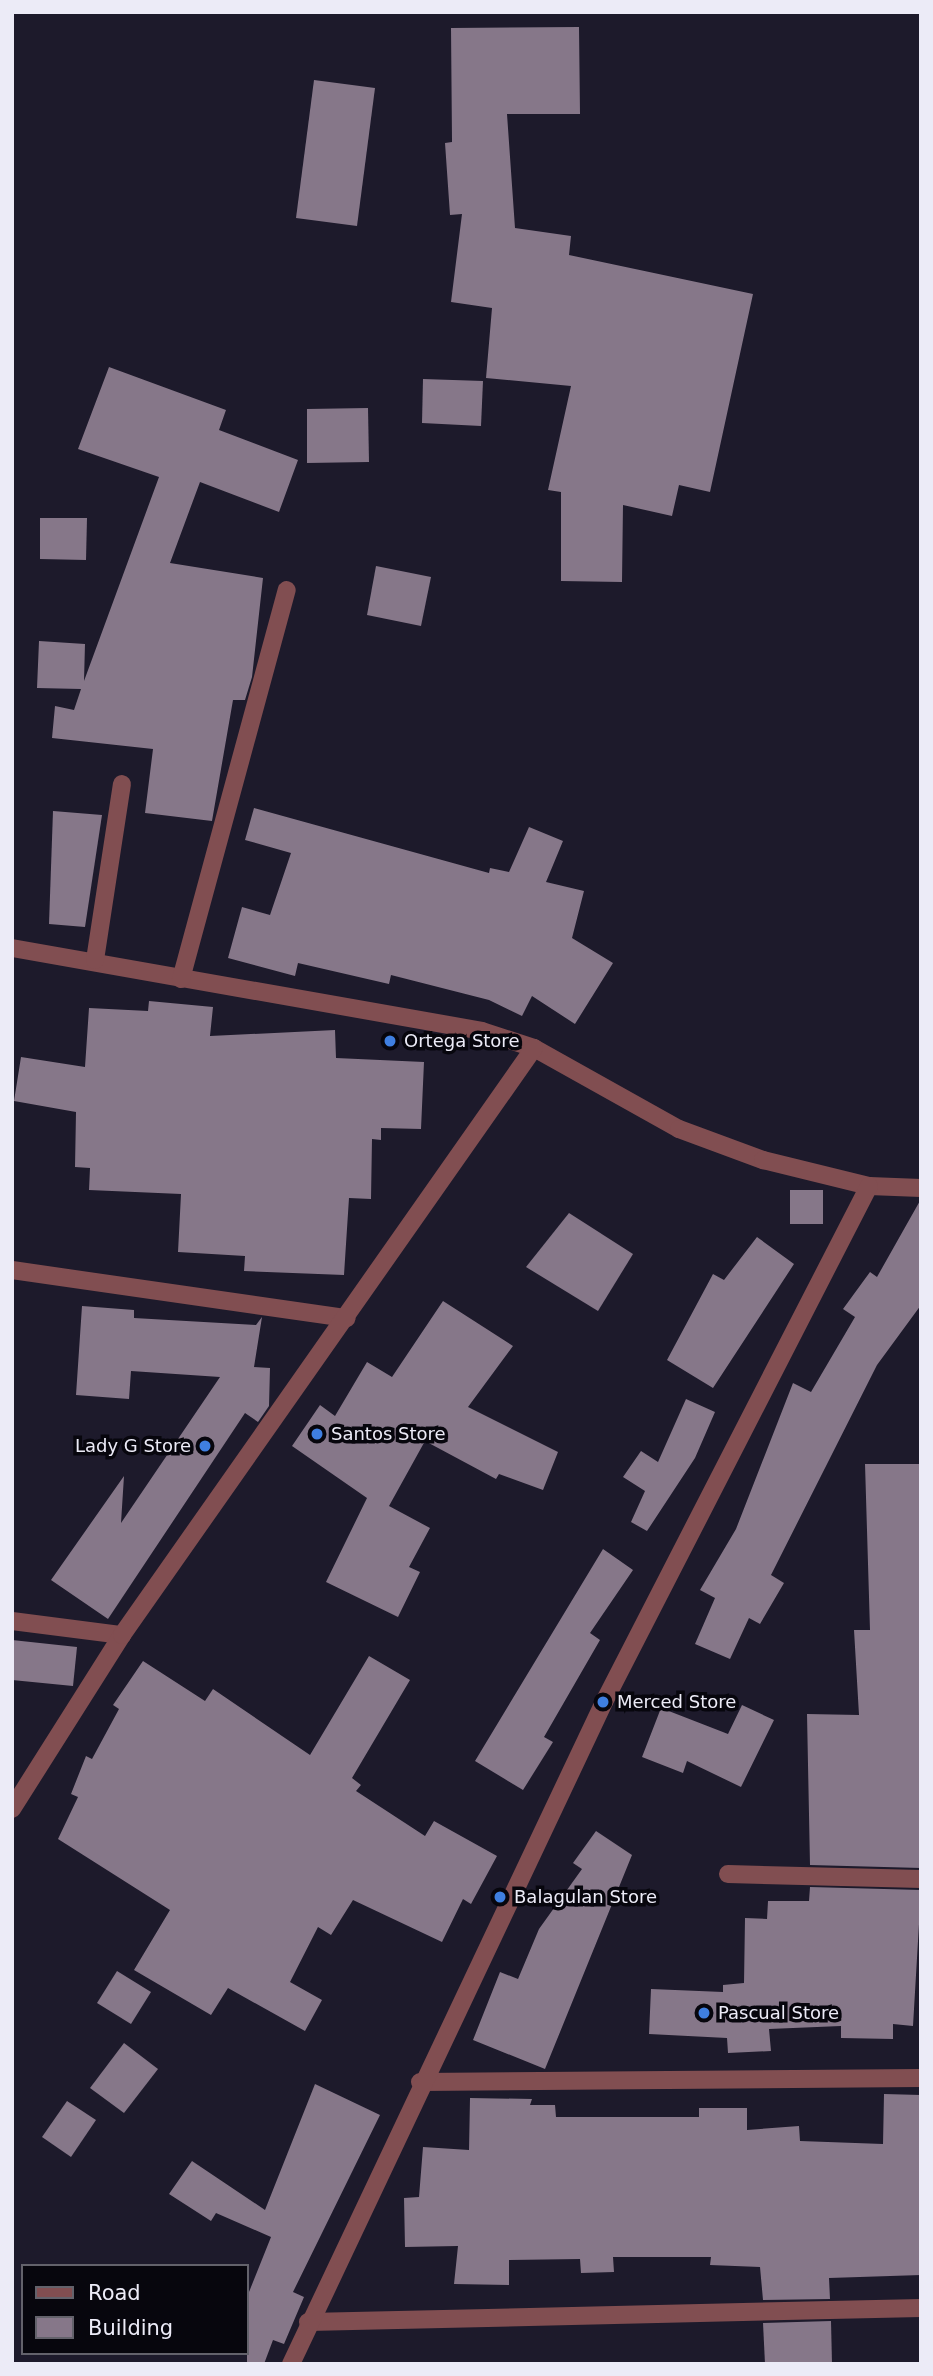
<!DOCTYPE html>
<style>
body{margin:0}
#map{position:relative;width:933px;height:2376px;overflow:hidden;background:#1d1a2b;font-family:"DejaVu Sans",sans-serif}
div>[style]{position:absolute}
.building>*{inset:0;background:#867789}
.minor>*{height:18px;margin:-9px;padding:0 9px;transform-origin:9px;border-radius:9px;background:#814e51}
.dots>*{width:19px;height:19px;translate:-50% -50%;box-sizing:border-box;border:4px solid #07060d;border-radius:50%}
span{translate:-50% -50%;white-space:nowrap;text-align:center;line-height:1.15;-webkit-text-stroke:7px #07060d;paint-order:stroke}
.poi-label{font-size:18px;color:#ecebf7}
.left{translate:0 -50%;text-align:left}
.right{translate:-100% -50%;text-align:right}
.frame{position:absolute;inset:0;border:14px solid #ecebf7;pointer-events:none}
.legend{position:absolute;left:21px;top:2264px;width:228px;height:91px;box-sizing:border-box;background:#07060d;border:2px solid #63626b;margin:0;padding:9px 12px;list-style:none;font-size:21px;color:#ecebf7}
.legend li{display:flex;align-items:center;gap:14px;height:35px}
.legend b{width:35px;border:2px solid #63626b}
</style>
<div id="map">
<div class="building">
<div style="clip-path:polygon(579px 27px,580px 114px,507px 114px,515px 228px,571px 236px,569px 255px,753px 294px,710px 492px,679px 485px,672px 516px,623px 505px,622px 582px,561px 581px,561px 492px,548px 490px,571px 386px,486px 378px,492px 308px,451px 302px,462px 214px,450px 215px,445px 143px,452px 142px,451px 28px)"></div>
<div style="clip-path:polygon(314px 80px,375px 88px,357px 226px,296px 218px)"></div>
<div style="clip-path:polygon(109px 367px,226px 410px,219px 430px,298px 460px,279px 512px,200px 482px,170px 563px,263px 578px,252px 677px,245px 700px,233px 700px,212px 821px,145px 813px,153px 749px,52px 738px,55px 706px,74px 710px,81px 689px,37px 688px,39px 641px,85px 644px,84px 681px,159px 477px,78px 449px)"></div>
<div style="clip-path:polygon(423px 379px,483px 381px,481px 426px,422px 423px)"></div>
<div style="clip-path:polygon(368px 408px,369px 462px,307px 463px,307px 409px)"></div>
<div style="clip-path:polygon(40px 518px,87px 518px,86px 560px,40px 559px)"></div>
<div style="clip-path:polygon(376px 566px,431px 577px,421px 626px,367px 615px)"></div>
<div style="clip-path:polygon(254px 808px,489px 873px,490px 868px,509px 872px,529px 827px,563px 841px,546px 882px,584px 891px,572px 938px,613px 963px,575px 1024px,532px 996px,522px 1016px,489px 1000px,391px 975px,389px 984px,298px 963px,295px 976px,228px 958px,242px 907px,270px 915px,291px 853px,245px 840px)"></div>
<div style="clip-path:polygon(53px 811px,102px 815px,85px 927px,49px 924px)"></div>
<div style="clip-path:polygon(149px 1001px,213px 1007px,210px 1036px,335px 1030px,336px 1058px,424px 1062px,421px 1129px,381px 1128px,381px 1140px,372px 1139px,371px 1199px,349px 1198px,344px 1275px,244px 1271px,245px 1256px,178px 1252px,181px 1194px,89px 1190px,90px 1168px,75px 1167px,76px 1112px,14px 1101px,21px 1057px,85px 1067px,89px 1008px,148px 1011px)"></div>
<div style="clip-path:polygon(790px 1190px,823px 1190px,823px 1224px,790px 1224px)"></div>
<div style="clip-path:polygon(921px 1199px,921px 1305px,877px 1365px,771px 1575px,784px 1583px,760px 1624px,749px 1618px,730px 1659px,695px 1644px,715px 1598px,700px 1590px,736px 1529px,793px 1383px,811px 1392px,855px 1317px,843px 1309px,870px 1272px,877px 1277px)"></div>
<div style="clip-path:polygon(569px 1213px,633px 1254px,598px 1311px,526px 1267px)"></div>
<div style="clip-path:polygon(757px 1237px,794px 1264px,713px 1388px,667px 1360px,713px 1274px,724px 1280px)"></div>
<div style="clip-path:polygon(443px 1301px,513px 1346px,468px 1407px,558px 1452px,543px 1490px,499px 1474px,496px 1479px,425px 1441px,389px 1506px,430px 1528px,409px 1567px,420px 1572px,398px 1617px,326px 1582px,367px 1498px,292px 1446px,320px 1405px,335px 1416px,367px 1362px,392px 1377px)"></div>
<div style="clip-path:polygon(82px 1306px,134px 1310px,134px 1318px,256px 1325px,262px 1317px,254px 1367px,270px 1368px,269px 1406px,258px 1422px,245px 1413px,108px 1619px,51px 1580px,124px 1476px,121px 1523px,220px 1377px,131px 1371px,129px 1399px,76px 1395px)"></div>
<div style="clip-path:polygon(686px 1399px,715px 1412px,695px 1458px,647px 1531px,631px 1522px,645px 1491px,623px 1477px,641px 1451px,658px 1462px)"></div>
<div style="clip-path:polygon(865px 1464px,921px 1464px,921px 1868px,810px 1865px,807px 1714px,859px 1715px,854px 1630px,870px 1630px)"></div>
<div style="clip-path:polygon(603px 1549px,633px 1570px,590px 1633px,600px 1640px,544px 1737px,553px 1742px,523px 1790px,475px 1761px)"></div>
<div style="clip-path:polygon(12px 1640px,77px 1647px,73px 1686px,12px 1680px)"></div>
<div style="clip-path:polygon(369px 1656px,410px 1680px,352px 1778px,361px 1785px,356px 1791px,425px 1836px,434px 1821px,497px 1856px,471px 1904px,463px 1899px,442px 1942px,353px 1900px,331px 1935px,318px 1927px,290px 1982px,322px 2000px,305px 2031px,228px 1988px,211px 2015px,134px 1970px,170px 1910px,58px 1839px,78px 1797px,71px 1794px,86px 1756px,92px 1759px,119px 1709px,113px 1705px,143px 1661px,205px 1701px,213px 1689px,310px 1755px)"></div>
<div style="clip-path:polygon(742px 1705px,774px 1720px,741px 1787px,687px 1761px,683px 1773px,642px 1757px,661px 1708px,728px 1734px)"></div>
<div style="clip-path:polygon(596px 1831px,632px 1855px,545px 2069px,473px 2040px,500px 1972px,518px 1979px,539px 1929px,582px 1869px,573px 1863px)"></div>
<div style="clip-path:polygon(810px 1887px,921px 1890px,913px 2026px,893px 2024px,893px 2039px,841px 2038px,841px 2026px,769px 2029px,771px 2051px,728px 2053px,727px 2038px,649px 2034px,651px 1989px,723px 1992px,723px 1985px,744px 1983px,745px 1918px,767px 1919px,768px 1901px,809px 1901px)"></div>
<div style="clip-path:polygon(117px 1971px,151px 1992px,131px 2024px,97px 2003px)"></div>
<div style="clip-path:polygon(124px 2043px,158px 2069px,124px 2113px,90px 2088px)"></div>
<div style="clip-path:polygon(315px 2084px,380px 2115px,293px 2292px,304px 2297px,284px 2344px,273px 2340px,264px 2364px,247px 2364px,247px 2297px,271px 2237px,216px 2213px,211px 2221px,169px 2194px,192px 2161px,265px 2210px)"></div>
<div style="clip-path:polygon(884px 2094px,921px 2095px,921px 2275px,829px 2278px,830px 2299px,763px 2300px,760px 2267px,710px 2265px,711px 2257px,613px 2257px,614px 2272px,581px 2273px,580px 2259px,509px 2260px,509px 2285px,454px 2284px,458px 2246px,405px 2247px,404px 2198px,419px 2197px,423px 2147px,469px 2150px,470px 2098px,532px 2099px,530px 2105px,555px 2105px,556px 2117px,699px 2117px,699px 2108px,747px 2108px,747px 2130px,799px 2126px,800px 2141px,883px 2144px)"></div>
<div style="clip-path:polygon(67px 2101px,96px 2120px,71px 2157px,42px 2137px)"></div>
<div style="clip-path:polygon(831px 2321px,832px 2364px,765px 2364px,763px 2323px)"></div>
</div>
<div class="minor">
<div style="left:12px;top:948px;width:477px;rotate:10deg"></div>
<div style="left:482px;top:1031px;width:55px;rotate:18.1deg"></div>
<div style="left:534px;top:1048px;width:166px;rotate:29.2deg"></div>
<div style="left:679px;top:1129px;width:90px;rotate:20.3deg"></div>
<div style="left:763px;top:1160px;width:109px;rotate:13.8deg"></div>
<div style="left:869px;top:1186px;width:52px;rotate:2.2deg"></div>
<div style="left:95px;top:960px;width:178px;rotate:-81.3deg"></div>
<div style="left:181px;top:979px;width:403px;rotate:-74.8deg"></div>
<div style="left:12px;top:1270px;width:338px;rotate:8.2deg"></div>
<div style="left:12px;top:1621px;width:111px;rotate:7.3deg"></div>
<div style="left:12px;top:1809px;width:206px;rotate:-57.7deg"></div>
<div style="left:122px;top:1635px;width:717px;rotate:-54.94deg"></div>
<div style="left:728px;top:1874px;width:193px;rotate:1.5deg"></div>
<div style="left:420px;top:2082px;width:501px;rotate:-0.46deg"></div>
<div style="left:308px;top:2322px;width:613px;rotate:-1.31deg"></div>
<div style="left:291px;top:2364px;width:732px;rotate:-64.69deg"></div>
<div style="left:604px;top:1702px;width:580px;rotate:-62.82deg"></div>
</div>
<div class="dots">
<div style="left:390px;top:1041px;background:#3f7fe0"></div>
<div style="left:317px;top:1434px;background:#3f7fe0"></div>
<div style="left:205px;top:1446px;background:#3f7fe0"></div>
<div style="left:603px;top:1702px;background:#3f7fe0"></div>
<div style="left:500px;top:1897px;background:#3f7fe0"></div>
<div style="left:704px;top:2013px;background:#3f7fe0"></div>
</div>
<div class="poi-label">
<span class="left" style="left:404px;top:1041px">Ortega Store</span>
<span class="left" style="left:331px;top:1434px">Santos Store</span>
<span class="right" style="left:191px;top:1446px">Lady G Store</span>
<span class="left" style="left:617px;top:1702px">Merced Store</span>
<span class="left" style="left:514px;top:1897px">Balagulan Store</span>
<span class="left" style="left:718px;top:2013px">Pascual Store</span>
</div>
<div class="frame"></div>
<ul class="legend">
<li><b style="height:9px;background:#814e51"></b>Road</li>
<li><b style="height:19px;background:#867789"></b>Building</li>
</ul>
</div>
